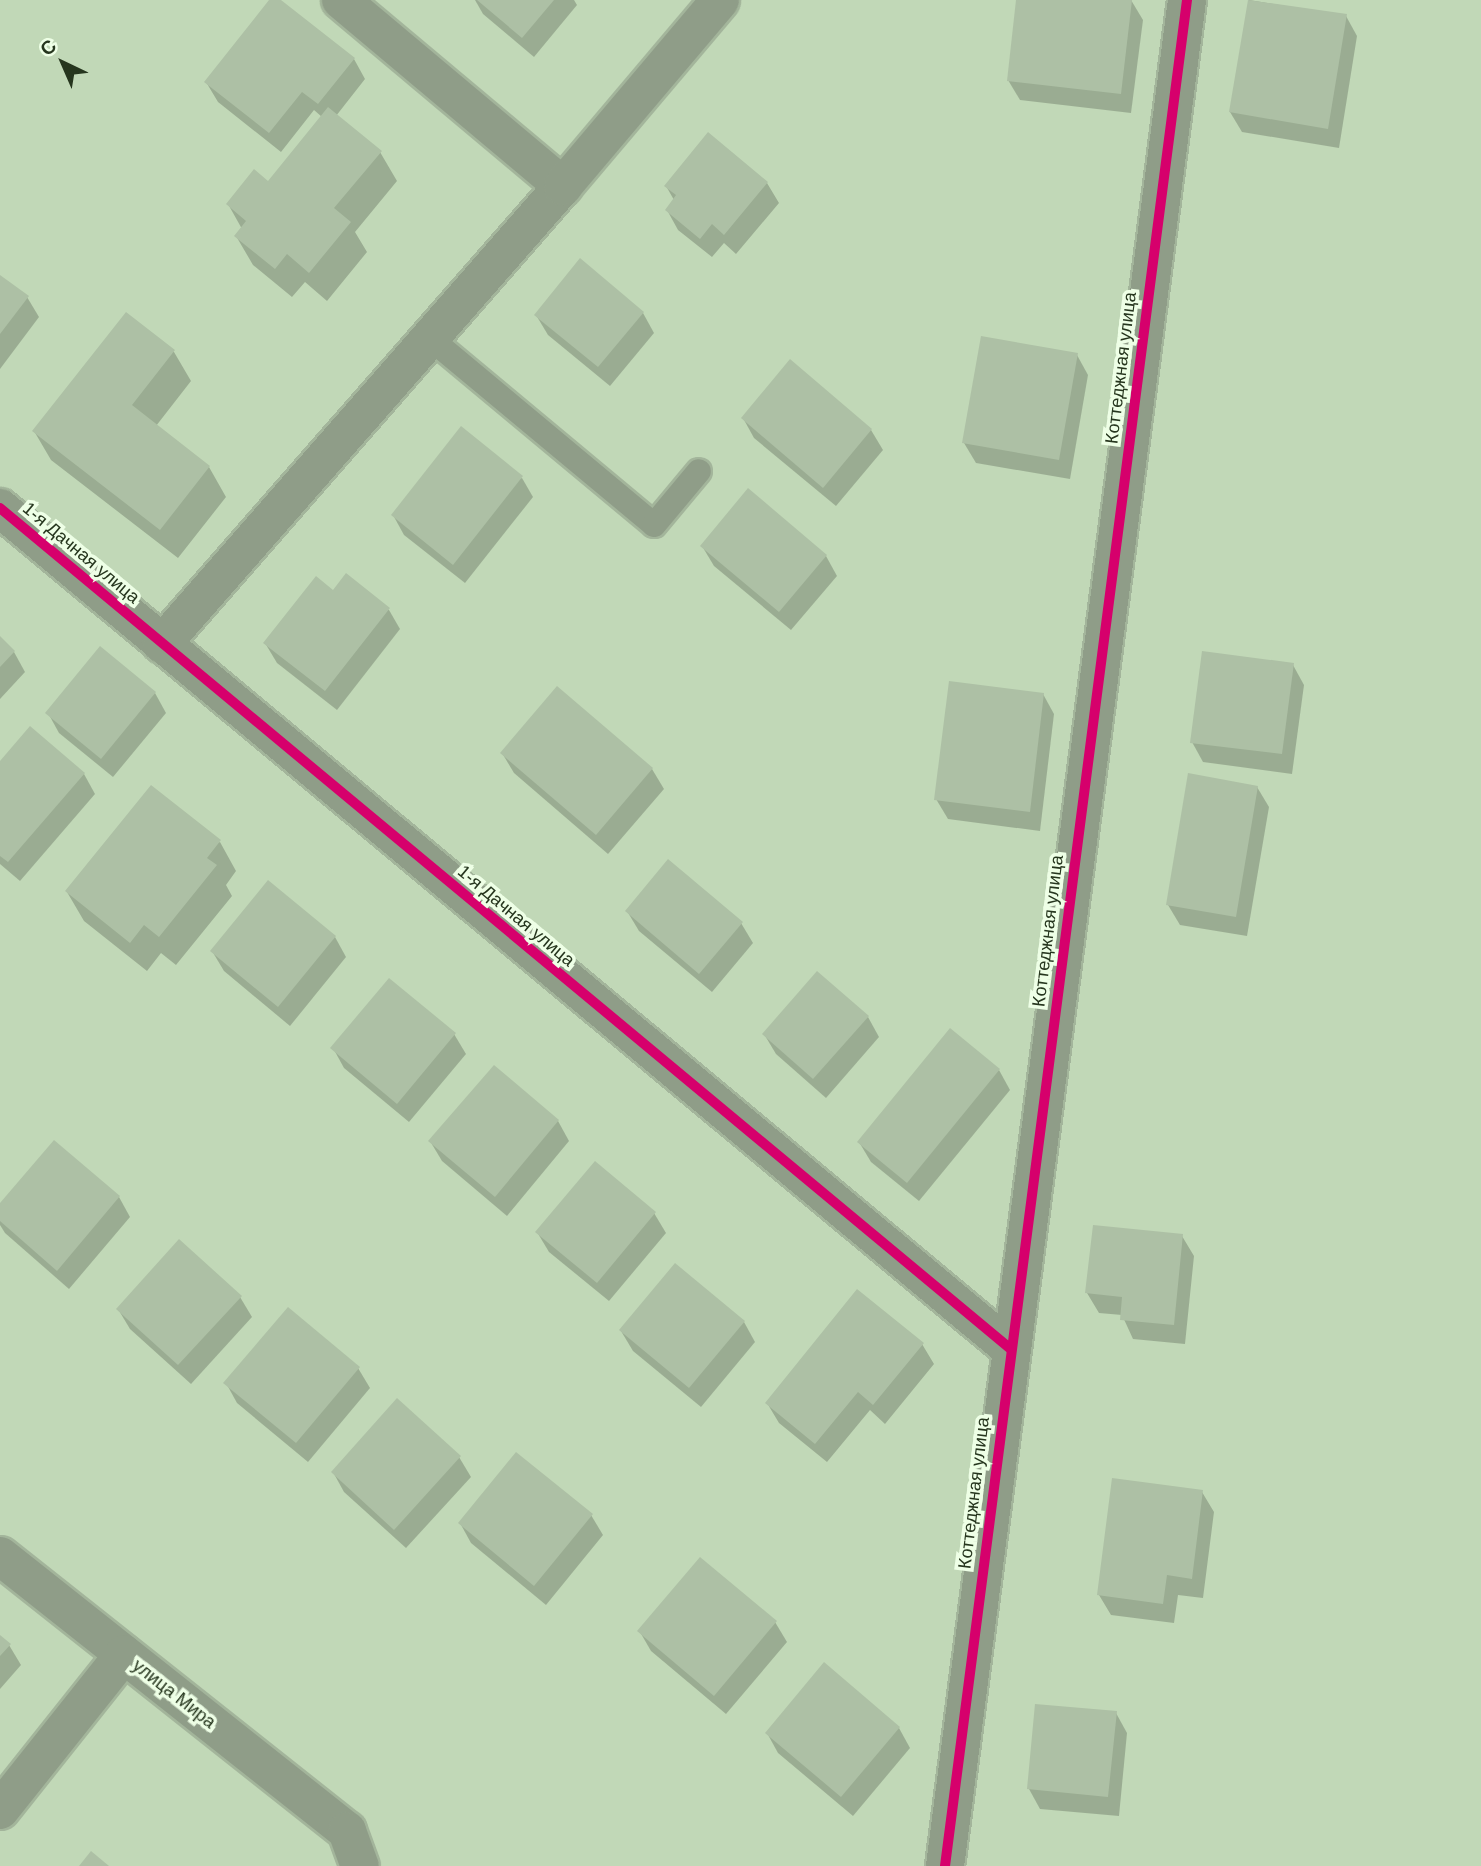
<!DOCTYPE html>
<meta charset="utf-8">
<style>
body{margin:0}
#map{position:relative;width:1481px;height:1866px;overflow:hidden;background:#c1d8b7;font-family:Arial,sans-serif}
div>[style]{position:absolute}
.shadow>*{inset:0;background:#0003}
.building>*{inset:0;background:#adc0a5}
.roads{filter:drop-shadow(2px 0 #a3b59b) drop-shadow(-2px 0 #a3b59b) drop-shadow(0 2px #a3b59b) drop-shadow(0 -2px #a3b59b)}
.lane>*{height:24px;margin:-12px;padding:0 12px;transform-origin:12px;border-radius:12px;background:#8f9d88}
.street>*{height:38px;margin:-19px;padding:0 19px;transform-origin:19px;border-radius:19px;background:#8f9d88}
.cycleway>*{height:10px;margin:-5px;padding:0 5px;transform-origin:5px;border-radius:5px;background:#d6006c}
span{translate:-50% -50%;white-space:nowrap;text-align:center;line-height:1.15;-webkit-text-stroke:7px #eeffe6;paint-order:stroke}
.street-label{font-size:18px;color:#26361e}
.north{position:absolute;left:28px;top:28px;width:70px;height:70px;-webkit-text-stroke:5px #eeffe6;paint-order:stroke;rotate:316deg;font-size:19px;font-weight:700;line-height:28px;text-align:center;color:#26361e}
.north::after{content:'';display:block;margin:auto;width:24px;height:32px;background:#26361e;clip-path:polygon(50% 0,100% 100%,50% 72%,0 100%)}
</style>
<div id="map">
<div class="shadow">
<div style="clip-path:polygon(271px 0,278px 0,354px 59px,365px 79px,336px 116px,380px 152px,397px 181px,355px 232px,367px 252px,327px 301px,305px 282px,292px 297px,253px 265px,236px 236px,242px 229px,228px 204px,269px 183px,322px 117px,314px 110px,281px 152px,218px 102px,206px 82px)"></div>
<div style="clip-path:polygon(475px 0,574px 0,577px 5px,534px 57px,483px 14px)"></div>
<div style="clip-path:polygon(1018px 0,1131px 0,1143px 20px,1131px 113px,1020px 100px,1008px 80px)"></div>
<div style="clip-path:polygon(1249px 0,1346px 16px,1357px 36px,1339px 148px,1242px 132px,1230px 112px)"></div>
<div style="clip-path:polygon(767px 183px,779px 203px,736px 254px,724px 243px,712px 257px,678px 230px,667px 210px,674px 200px,666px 186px)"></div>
<div style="clip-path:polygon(0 277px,27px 297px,39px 317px,0 369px)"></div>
<div style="clip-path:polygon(643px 313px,654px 333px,610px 386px,548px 335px,536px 315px)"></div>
<div style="clip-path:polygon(126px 315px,174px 352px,191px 381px,156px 426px,209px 467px,226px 497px,178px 558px,51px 460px,34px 431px)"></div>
<div style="clip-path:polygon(1077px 355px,1088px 375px,1070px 479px,976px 463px,964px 443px)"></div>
<div style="clip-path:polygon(790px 362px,871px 430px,883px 450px,836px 506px,754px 438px,743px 418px)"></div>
<div style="clip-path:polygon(522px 478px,533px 497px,465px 583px,404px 535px,393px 515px)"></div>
<div style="clip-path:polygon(702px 546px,826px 556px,837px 576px,791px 630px,714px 566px)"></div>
<div style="clip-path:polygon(333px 592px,389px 610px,400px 629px,337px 710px,277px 663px,265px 643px)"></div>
<div style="clip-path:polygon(0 639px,14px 652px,25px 672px,0 699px)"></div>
<div style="clip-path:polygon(1293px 665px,1304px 685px,1292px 774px,1203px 762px,1192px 742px)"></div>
<div style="clip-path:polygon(558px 688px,652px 769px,664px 789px,608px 854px,514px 773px,502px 753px)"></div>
<div style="clip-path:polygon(155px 693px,166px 713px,113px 777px,59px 733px,48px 713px)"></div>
<div style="clip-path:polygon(1043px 694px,1054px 714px,1040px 831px,948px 819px,936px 799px)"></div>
<div style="clip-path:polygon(0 764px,84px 774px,95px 794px,20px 881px,0 864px)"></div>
<div style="clip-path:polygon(1257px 787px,1269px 807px,1247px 936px,1180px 925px,1168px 905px)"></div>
<div style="clip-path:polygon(220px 842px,236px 871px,226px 885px,232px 896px,176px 965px,161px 953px,147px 971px,84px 921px,67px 892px)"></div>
<div style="clip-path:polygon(627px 911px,741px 923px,753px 943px,712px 992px,639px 931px)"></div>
<div style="clip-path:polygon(335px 937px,346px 957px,290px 1026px,224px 971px,212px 951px)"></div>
<div style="clip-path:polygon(868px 1017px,879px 1037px,826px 1098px,776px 1054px,764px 1034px)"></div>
<div style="clip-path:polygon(454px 1034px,466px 1054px,409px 1122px,344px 1068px,333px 1048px)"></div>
<div style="clip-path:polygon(999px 1070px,1010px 1090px,919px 1201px,871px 1162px,859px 1142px)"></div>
<div style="clip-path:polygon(558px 1121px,569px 1141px,507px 1216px,442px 1161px,430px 1141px)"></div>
<div style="clip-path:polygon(119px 1197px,130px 1217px,69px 1289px,5px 1233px,0 1225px,0 1205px)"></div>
<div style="clip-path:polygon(654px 1213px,666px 1233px,609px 1301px,549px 1252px,537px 1232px)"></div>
<div style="clip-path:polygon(1182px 1236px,1194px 1256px,1185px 1344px,1133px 1339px,1122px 1315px,1099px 1313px,1087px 1293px)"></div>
<div style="clip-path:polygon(240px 1297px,252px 1317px,191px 1384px,130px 1329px,118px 1309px)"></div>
<div style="clip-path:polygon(744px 1322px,755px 1342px,701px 1407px,633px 1351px,621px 1331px)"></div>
<div style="clip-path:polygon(922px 1344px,934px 1364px,885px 1424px,870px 1410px,827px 1462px,779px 1423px,767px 1403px)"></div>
<div style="clip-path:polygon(358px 1368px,370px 1388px,308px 1462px,237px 1403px,226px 1383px)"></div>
<div style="clip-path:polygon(459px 1457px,471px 1477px,406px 1548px,344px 1492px,333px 1472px)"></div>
<div style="clip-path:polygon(1202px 1492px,1214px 1512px,1203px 1598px,1178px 1595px,1174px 1623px,1111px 1615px,1099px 1595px)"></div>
<div style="clip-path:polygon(591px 1515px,603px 1535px,546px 1605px,471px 1543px,460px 1523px)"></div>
<div style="clip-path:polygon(775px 1622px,787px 1642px,726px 1714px,651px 1651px,640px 1632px)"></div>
<div style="clip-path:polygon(0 1637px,9px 1645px,21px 1665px,0 1689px)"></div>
<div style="clip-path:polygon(1116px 1713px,1127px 1733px,1119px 1816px,1040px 1809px,1029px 1789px)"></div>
<div style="clip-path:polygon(899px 1728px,910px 1748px,853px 1816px,778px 1753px,767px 1733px)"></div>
</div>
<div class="building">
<div style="clip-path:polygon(269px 0,281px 0,355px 58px,318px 104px,302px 92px,269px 133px,204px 82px)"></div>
<div style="clip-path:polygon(477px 0,554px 0,522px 38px)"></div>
<div style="clip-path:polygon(1016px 0,1132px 0,1121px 94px,1007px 81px)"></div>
<div style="clip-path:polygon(1248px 0,1347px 14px,1328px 129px,1229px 112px)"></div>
<div style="clip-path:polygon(328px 107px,382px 151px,334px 208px,351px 222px,309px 273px,287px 254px,275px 269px,234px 236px,246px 221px,226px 204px,254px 169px,268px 181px)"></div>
<div style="clip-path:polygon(708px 132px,768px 182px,724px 235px,712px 224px,700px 239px,665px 210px,676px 195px,664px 186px)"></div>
<div style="clip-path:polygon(580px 258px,644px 312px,598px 367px,534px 315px)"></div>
<div style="clip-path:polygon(0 275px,29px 296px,0 334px)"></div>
<div style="clip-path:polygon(126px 312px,175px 350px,132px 405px,210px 466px,160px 530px,32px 431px)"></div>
<div style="clip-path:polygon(981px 336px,1078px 353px,1059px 460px,962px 443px)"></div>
<div style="clip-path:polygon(790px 359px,872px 429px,823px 488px,741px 418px)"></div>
<div style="clip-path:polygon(461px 426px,523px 476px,453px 565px,391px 515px)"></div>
<div style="clip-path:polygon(748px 488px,827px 555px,779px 612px,700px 546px)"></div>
<div style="clip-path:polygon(346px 573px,390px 608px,325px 691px,263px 643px,316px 576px,333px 590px)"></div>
<div style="clip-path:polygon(0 636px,15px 651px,0 667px)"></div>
<div style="clip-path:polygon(100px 646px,156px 692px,101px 759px,45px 713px)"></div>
<div style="clip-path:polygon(1202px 651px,1294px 663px,1282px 754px,1190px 743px)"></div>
<div style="clip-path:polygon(949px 681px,1044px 693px,1030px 812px,934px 800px)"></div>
<div style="clip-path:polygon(557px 686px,653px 768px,596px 835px,500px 753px)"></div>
<div style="clip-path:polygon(30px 726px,85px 773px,8px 862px,0 856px,0 761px)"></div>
<div style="clip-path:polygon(1188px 773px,1258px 786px,1236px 917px,1166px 905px)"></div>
<div style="clip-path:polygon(151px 785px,221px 840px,207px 858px,217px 865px,159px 937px,144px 925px,130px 943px,65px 891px)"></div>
<div style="clip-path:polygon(668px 859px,743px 922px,699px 974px,625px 911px)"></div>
<div style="clip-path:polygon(268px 880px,336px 936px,278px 1007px,210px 951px)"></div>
<div style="clip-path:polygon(817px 971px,869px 1016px,813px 1079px,762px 1034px)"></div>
<div style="clip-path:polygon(389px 978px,456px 1033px,397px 1104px,330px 1048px)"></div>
<div style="clip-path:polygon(950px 1028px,1000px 1069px,907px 1183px,857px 1142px)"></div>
<div style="clip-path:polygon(494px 1065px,559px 1120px,495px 1197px,428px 1141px)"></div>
<div style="clip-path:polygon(54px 1140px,120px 1196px,57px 1271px,0 1221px,0 1203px)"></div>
<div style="clip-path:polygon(595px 1161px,656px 1212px,597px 1283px,535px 1232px)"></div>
<div style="clip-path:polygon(1093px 1225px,1183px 1234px,1174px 1325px,1120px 1320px,1122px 1297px,1085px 1293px)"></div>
<div style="clip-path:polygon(179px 1239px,242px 1296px,178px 1365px,116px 1309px)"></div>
<div style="clip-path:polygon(675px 1263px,745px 1321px,689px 1388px,619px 1330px)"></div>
<div style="clip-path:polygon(857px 1289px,924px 1343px,873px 1405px,858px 1392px,815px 1444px,765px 1403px)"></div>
<div style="clip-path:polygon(288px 1307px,360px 1367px,296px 1443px,223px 1383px)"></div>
<div style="clip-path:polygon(397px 1398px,461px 1456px,394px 1530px,331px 1472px)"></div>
<div style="clip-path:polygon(516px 1452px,593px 1514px,534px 1586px,458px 1523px)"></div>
<div style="clip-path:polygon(1112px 1478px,1203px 1490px,1192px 1579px,1167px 1575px,1163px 1604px,1097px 1595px)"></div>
<div style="clip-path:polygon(700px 1557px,777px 1621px,714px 1696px,637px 1631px)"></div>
<div style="clip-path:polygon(0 1635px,11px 1644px,0 1656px)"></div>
<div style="clip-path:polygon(824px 1662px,900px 1727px,841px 1797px,765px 1733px)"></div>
<div style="clip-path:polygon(1035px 1704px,1117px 1711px,1108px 1797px,1027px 1789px)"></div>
<div style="clip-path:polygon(91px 1851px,109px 1866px,79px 1866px)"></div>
</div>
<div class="roads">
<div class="lane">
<div style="left:431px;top:339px;width:290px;rotate:39.8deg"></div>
<div style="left:654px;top:525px;width:70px;rotate:-50.2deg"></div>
</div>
<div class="street">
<div style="left:341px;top:0;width:290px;rotate:40deg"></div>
<div style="left:0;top:508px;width:1315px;rotate:39.76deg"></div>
<div style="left:162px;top:644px;width:609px;rotate:-48.8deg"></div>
<div style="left:563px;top:186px;width:243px;rotate:-49.8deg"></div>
<div style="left:0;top:1556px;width:443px;rotate:38.4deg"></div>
<div style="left:347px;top:1831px;width:37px;rotate:70deg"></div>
<div style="left:0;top:1810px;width:199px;rotate:-51.5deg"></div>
<div style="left:945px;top:1866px;width:1882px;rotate:-82.61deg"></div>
</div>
</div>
<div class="cycleway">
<div style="left:0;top:508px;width:1315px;rotate:39.76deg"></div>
<div style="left:945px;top:1866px;width:1882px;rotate:-82.61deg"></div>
</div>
<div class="street-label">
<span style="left:1121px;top:368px;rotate:-83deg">Коттеджная улица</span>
<span style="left:81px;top:553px;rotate:40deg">1-я Дачная улица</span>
<span style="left:516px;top:916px;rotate:40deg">1-я Дачная улица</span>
<span style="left:1048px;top:931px;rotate:-83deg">Коттеджная улица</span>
<span style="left:974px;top:1493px;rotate:-83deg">Коттеджная улица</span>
<span style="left:174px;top:1694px;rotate:38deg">улица Мира</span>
</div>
<div class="north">С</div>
</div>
